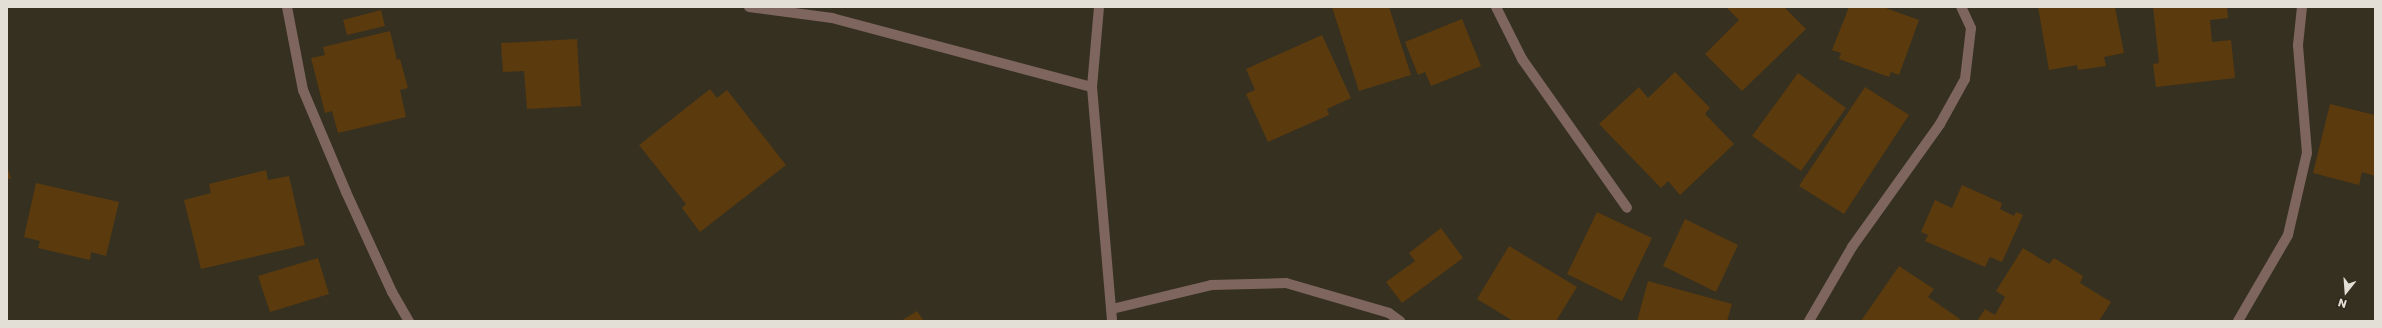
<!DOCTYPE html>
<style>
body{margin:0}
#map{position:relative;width:2382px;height:328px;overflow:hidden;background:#363021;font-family:Poppins,sans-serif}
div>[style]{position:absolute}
.building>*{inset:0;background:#5b3a0d}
.street>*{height:10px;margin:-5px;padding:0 5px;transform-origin:5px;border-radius:5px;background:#7e665f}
span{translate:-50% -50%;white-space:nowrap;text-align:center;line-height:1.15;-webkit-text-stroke:3px #2c2718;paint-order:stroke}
.frame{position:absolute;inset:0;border:8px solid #e3dfd6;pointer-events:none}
.north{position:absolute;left:2326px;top:272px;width:40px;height:40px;-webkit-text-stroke:3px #2c2718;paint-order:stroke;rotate:197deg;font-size:11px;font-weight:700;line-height:16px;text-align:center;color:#e3dfd6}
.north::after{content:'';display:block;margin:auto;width:14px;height:18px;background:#e3dfd6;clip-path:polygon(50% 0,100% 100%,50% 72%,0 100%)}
</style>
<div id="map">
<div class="building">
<div style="clip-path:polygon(1332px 7px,1389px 7px,1411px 75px,1359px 91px)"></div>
<div style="clip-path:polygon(1726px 7px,1784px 7px,1806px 29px,1742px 91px,1705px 54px,1739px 20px)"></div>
<div style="clip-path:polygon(1849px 7px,1883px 7px,1919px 20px,1899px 75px,1891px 72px,1889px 77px,1839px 59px,1841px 53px,1832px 50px)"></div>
<div style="clip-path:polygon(2038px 7px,2115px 7px,2124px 53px,2104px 57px,2106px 66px,2078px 70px,2077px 65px,2049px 70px)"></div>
<div style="clip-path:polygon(2153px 7px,2227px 7px,2228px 18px,2210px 20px,2212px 42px,2231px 40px,2235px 78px,2156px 87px,2153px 64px,2159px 63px)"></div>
<div style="clip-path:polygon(381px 10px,385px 26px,347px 35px,343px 20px)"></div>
<div style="clip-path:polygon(1462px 19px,1481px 66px,1431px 86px,1425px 72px,1418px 75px,1405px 42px)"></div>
<div style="clip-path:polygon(390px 31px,397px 60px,400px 59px,408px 88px,400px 90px,406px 117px,338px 133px,332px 111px,325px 113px,311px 58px,325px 55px,323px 47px)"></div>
<div style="clip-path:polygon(1322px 35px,1351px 98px,1327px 109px,1329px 115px,1268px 142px,1246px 94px,1255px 90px,1246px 69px)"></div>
<div style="clip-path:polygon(577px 39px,581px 106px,527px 109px,524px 71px,503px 72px,501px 43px)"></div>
<div style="clip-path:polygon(1675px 72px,1710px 108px,1705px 114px,1734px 144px,1680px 195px,1668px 181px,1661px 188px,1599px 124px,1639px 87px,1648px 98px)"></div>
<div style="clip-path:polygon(1798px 73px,1846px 108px,1801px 171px,1752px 136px)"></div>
<div style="clip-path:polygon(1865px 87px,1909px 115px,1844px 214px,1799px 186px)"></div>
<div style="clip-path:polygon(710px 89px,717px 98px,727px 90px,786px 165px,700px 232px,682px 208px,686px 204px,639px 145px)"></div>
<div style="clip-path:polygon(2330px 104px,2375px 115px,2375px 176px,2362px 172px,2359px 185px,2313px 173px)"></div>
<div style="clip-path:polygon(7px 166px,11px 178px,7px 180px)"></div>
<div style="clip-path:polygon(266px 170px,268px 180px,289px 176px,305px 245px,201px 269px,184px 200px,211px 193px,209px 184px)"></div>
<div style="clip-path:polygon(36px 183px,119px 202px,106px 256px,91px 252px,90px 260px,38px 248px,40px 241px,24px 237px)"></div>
<div style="clip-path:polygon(1962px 185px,2002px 203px,2000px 209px,2014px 216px,2016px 212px,2023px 215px,2002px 262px,1990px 257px,1985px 267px,1925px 241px,1928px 235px,1921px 232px,1935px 200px,1952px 208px)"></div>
<div style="clip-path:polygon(1597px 212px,1652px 238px,1622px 301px,1567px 274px)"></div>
<div style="clip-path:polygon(1685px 219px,1738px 245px,1716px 292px,1663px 266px)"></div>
<div style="clip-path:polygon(1441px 228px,1463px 258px,1402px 303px,1386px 282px,1415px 261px,1409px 253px)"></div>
<div style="clip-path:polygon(1509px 246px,1577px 287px,1556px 321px,1513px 321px,1477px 299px)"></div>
<div style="clip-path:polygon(2023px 248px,2049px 264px,2054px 258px,2083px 276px,2080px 283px,2111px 302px,2099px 321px,1977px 321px,1985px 309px,1995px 315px,2005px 297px,1996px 291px)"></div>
<div style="clip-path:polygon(318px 258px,329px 294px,270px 312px,258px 276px)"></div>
<div style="clip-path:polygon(1899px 266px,1934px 289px,1928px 297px,1960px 319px,1958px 321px,1861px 321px)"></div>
<div style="clip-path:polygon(1648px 281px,1732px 304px,1727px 321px,1637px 321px)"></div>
<div style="clip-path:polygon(917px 311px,924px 321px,901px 321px)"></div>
</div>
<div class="street">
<div style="left:287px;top:7px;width:85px;rotate:79.1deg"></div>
<div style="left:303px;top:90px;width:111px;rotate:67.1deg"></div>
<div style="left:346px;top:192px;width:110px;rotate:65.3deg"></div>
<div style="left:392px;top:292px;width:34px;rotate:60deg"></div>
<div style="left:749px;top:7px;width:84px;rotate:7.5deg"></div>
<div style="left:832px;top:18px;width:269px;rotate:14.9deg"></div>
<div style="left:1099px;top:7px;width:80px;rotate:95deg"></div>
<div style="left:1092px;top:87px;width:235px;rotate:85.1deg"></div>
<div style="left:1496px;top:7px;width:58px;rotate:63.4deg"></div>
<div style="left:1522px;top:59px;width:182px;rotate:54.8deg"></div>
<div style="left:1112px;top:309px;width:102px;rotate:-13.6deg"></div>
<div style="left:1211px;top:285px;width:75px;rotate:-1.5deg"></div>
<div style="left:1286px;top:283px;width:107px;rotate:16.2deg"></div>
<div style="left:1389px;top:313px;width:14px;rotate:36deg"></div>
<div style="left:1809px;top:321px;width:86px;rotate:-59.8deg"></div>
<div style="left:1852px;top:247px;width:151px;rotate:-54.4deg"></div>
<div style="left:1940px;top:124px;width:51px;rotate:-60.9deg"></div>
<div style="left:1965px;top:79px;width:51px;rotate:-83.3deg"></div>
<div style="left:1971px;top:28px;width:23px;rotate:-115deg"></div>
<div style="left:2238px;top:321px;width:99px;rotate:-59.8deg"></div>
<div style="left:2288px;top:235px;width:84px;rotate:-77deg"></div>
<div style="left:2307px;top:153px;width:108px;rotate:-94.8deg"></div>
<div style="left:2298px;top:45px;width:38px;rotate:-84deg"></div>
</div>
<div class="frame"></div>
<div class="north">N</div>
</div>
